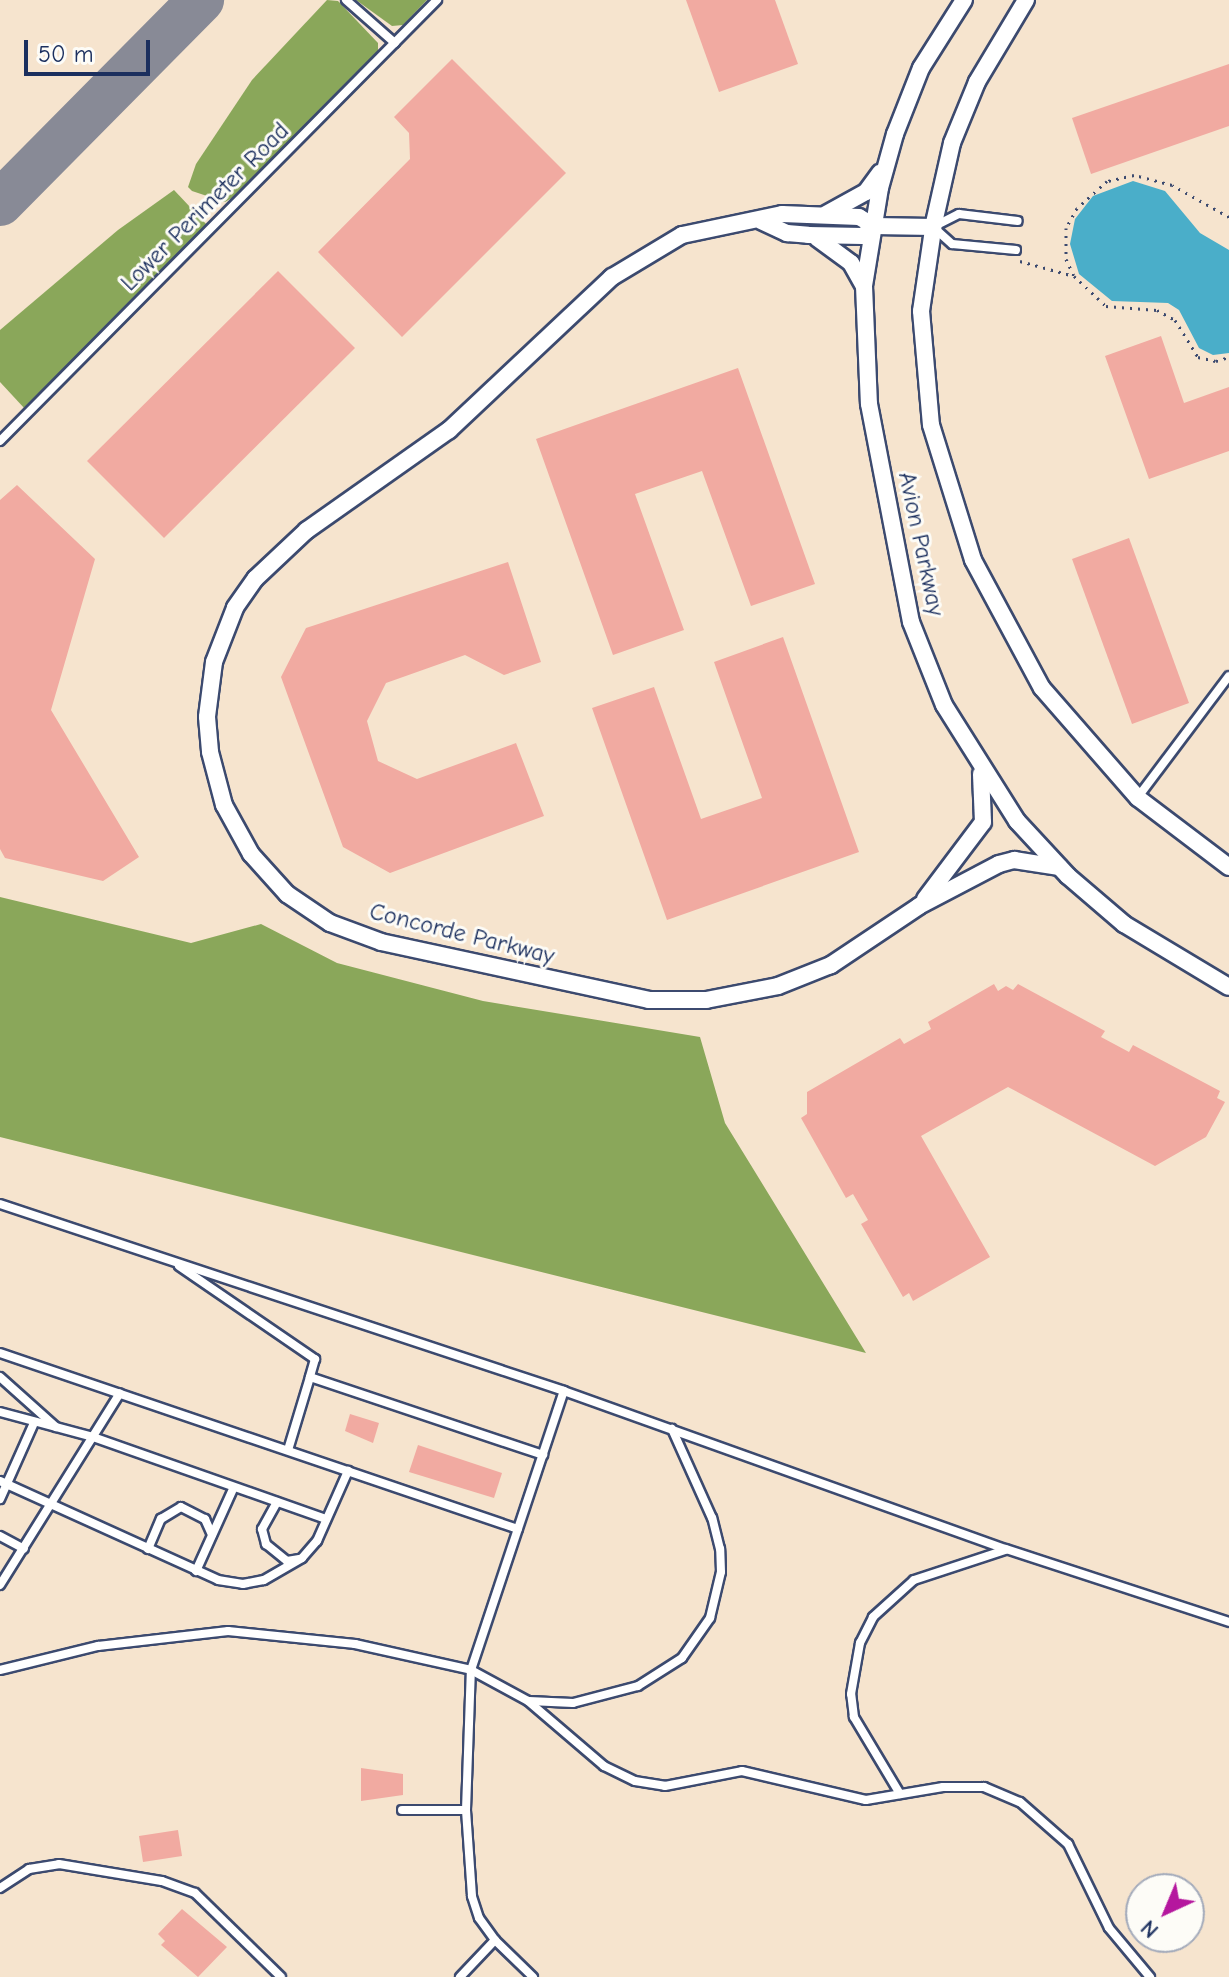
<!DOCTYPE html>
<style>
body{margin:0}
#map{position:relative;width:1229px;height:1977px;overflow:hidden;background:#f6e4ce;font-family:"Comic Neue",sans-serif}
div>[style]{position:absolute}
.forest>*{inset:0;background:#8aa75a}
.water>*{inset:0;background:#4aaec9}
.taxiway>*{height:46px;margin:-23px;padding:0 23px;transform-origin:23px;border-radius:23px;background:#888a96}
.building>*{inset:0;background:#f1aaa1}
.path>*{height:3px;margin-top:-1.5px;transform-origin:0;background:repeating-linear-gradient(90deg,#3c4a6f 0 2px,transparent 0 8px)}
.roads{filter:drop-shadow(2px 0 #3c4a6f) drop-shadow(-2px 0 #3c4a6f) drop-shadow(0 2px #3c4a6f) drop-shadow(0 -2px #3c4a6f)}
.lane>*{height:8px;margin:-4px;padding:0 4px;transform-origin:4px;border-radius:4px;background:#fff}
.street>*{height:16px;margin:-8px;padding:0 8px;transform-origin:8px;border-radius:8px;background:#fff}
span{translate:-50% -50%;white-space:nowrap;text-align:center;line-height:1.15;-webkit-text-stroke:6px #fdfcf7;paint-order:stroke}
.street-label{font-size:24px;color:#1b2f5e}
.north{position:absolute;left:1125px;top:1873px;width:80px;height:80px;box-sizing:border-box;background:#fdfcf7;border:2px solid #a3aaba;border-radius:50%;rotate:224deg;font-size:22px;font-weight:700;line-height:32px;text-align:center;color:#1b2f5e}
.north::after{content:'';display:block;margin:auto;width:28px;height:36px;background:#b5179e;clip-path:polygon(50% 0,100% 100%,50% 72%,0 100%)}
.scale{position:absolute;left:24px;top:40px;width:126px;height:36px;box-sizing:border-box;border:4px solid #1b2f5e;border-top:0;padding-left:10px;font-size:24px;line-height:28px;white-space:nowrap;color:#1b2f5e;-webkit-text-stroke:6px #fdfcf7;paint-order:stroke}
</style>
<div id="map">
<div class="forest">
<div style="clip-path:polygon(327px 0,338px 1px,378px 43px,378px 53px,232px 198px,225px 202px,192px 191px,188px 187px,196px 164px,252px 80px)"></div>
<div style="clip-path:polygon(356px 0,427px 0,403px 25px,392px 26px)"></div>
<div style="clip-path:polygon(174px 190px,207px 225px,25px 409px,0 382px,0 330px,118px 230px)"></div>
<div style="clip-path:polygon(0 897px,191px 943px,261px 924px,337px 963px,483px 1001px,700px 1037px,725px 1123px,866px 1353px,0 1137px)"></div>
</div>
<div class="water">
<div style="clip-path:polygon(1133px 181px,1165px 191px,1200px 233px,1229px 250px,1229px 353px,1213px 355px,1199px 348px,1179px 310px,1168px 303px,1112px 301px,1079px 274px,1070px 244px,1075px 219px,1093px 196px)"></div>
</div>
<div class="taxiway">
<div style="left:0;top:203px;width:286px;rotate:-45.3deg"></div>
</div>
<div class="building">
<div style="clip-path:polygon(686px 0,775px 0,798px 64px,719px 92px)"></div>
<div style="clip-path:polygon(452px 59px,566px 173px,402px 337px,318px 252px,410px 159px,409px 133px,394px 117px)"></div>
<div style="clip-path:polygon(1229px 64px,1229px 126px,1091px 174px,1072px 118px)"></div>
<div style="clip-path:polygon(278px 271px,355px 348px,164px 538px,87px 461px)"></div>
<div style="clip-path:polygon(1161px 336px,1184px 403px,1229px 387px,1229px 451px,1149px 479px,1105px 356px)"></div>
<div style="clip-path:polygon(738px 368px,815px 584px,751px 606px,702px 471px,635px 494px,684px 630px,613px 655px,536px 439px)"></div>
<div style="clip-path:polygon(17px 485px,95px 559px,51px 710px,139px 857px,103px 881px,5px 858px,0 849px,0 500px)"></div>
<div style="clip-path:polygon(1129px 538px,1189px 703px,1132px 724px,1072px 559px)"></div>
<div style="clip-path:polygon(508px 562px,541px 662px,504px 675px,465px 655px,386px 683px,367px 721px,378px 761px,417px 779px,516px 743px,544px 816px,390px 873px,343px 847px,281px 677px,306px 628px)"></div>
<div style="clip-path:polygon(783px 637px,859px 852px,667px 920px,592px 708px,654px 687px,701px 819px,762px 798px,714px 662px)"></div>
<div style="clip-path:polygon(994px 984px,998px 991px,1006px 986px,1013px 990px,1018px 984px,1105px 1031px,1101px 1037px,1129px 1052px,1133px 1045px,1220px 1091px,1217px 1098px,1225px 1102px,1206px 1137px,1155px 1166px,1008px 1087px,921px 1136px,990px 1257px,913px 1301px,909px 1293px,903px 1297px,861px 1224px,868px 1220px,853px 1194px,846px 1198px,801px 1118px,807px 1114px,807px 1092px,900px 1038px,904px 1044px,931px 1029px,928px 1022px)"></div>
<div style="clip-path:polygon(350px 1414px,379px 1423px,373px 1443px,345px 1431px)"></div>
<div style="clip-path:polygon(418px 1445px,502px 1473px,494px 1498px,409px 1472px)"></div>
<div style="clip-path:polygon(361px 1768px,403px 1774px,403px 1795px,361px 1801px)"></div>
<div style="clip-path:polygon(178px 1830px,182px 1856px,143px 1862px,139px 1836px)"></div>
<div style="clip-path:polygon(182px 1909px,227px 1947px,198px 1977px,161px 1945px,165px 1941px,158px 1934px)"></div>
</div>
<div class="path">
<div style="left:1229px;top:217px;width:65px;rotate:-150.7deg"></div>
<div style="left:1172px;top:185px;width:39px;rotate:-165deg"></div>
<div style="left:1134px;top:175px;width:28px;rotate:167deg"></div>
<div style="left:1107px;top:181px;width:40px;rotate:138deg"></div>
<div style="left:1077px;top:208px;width:23px;rotate:119deg"></div>
<div style="left:1066px;top:228px;width:31px;rotate:90deg"></div>
<div style="left:1066px;top:259px;width:19px;rotate:65deg"></div>
<div style="left:1074px;top:276px;width:44px;rotate:43.2deg"></div>
<div style="left:1106px;top:306px;width:51px;rotate:4.5deg"></div>
<div style="left:1157px;top:310px;width:21px;rotate:29deg"></div>
<div style="left:1175px;top:320px;width:44px;rotate:58.1deg"></div>
<div style="left:1198px;top:357px;width:18px;rotate:13deg"></div>
<div style="left:1216px;top:361px;width:14px;rotate:-17deg"></div>
<div style="left:1020px;top:261px;width:56px;rotate:15.5deg"></div>
</div>
<div class="roads">
<div class="lane">
<div style="left:346px;top:0;width:65px;rotate:41.3deg"></div>
<div style="left:1016px;top:250px;width:64px;rotate:-174.6deg"></div>
<div style="left:952px;top:244px;width:25px;rotate:-138deg"></div>
<div style="left:933px;top:227px;width:29px;rotate:-27deg"></div>
<div style="left:959px;top:214px;width:59px;rotate:6.8deg"></div>
<div style="left:0;top:441px;width:621px;rotate:-45.26deg"></div>
<div style="left:1138px;top:797px;width:151px;rotate:-53.1deg"></div>
<div style="left:0;top:1204px;width:594px;rotate:18.34deg"></div>
<div style="left:564px;top:1391px;width:469px;rotate:19.7deg"></div>
<div style="left:1006px;top:1549px;width:235px;rotate:18.1deg"></div>
<div style="left:179px;top:1266px;width:165px;rotate:34.4deg"></div>
<div style="left:315px;top:1359px;width:19px;rotate:106deg"></div>
<div style="left:0;top:1353px;width:547px;rotate:18.77deg"></div>
<div style="left:0;top:1377px;width:75px;rotate:41.8deg"></div>
<div style="left:0;top:1412px;width:96px;rotate:15deg"></div>
<div style="left:93px;top:1437px;width:247px;rotate:19.4deg"></div>
<div style="left:288px;top:1450px;width:76px;rotate:-73.2deg"></div>
<div style="left:310px;top:1377px;width:246px;rotate:18.5deg"></div>
<div style="left:0;top:1481px;width:239px;rotate:24.4deg"></div>
<div style="left:218px;top:1580px;width:25px;rotate:9deg"></div>
<div style="left:243px;top:1584px;width:21px;rotate:-11deg"></div>
<div style="left:264px;top:1580px;width:44px;rotate:-30.1deg"></div>
<div style="left:302px;top:1558px;width:23px;rotate:-49deg"></div>
<div style="left:317px;top:1541px;width:77px;rotate:-66.1deg"></div>
<div style="left:0;top:1499px;width:83px;rotate:-65.9deg"></div>
<div style="left:277px;top:1502px;width:31px;rotate:119deg"></div>
<div style="left:262px;top:1529px;width:16px;rotate:75deg"></div>
<div style="left:266px;top:1544px;width:27px;rotate:39deg"></div>
<div style="left:287px;top:1561px;width:11px;rotate:-10deg"></div>
<div style="left:0;top:1536px;width:27px;rotate:28deg"></div>
<div style="left:148px;top:1549px;width:33px;rotate:-67deg"></div>
<div style="left:161px;top:1519px;width:23px;rotate:-31deg"></div>
<div style="left:181px;top:1507px;width:27px;rotate:27deg"></div>
<div style="left:205px;top:1519px;width:17px;rotate:66deg"></div>
<div style="left:196px;top:1571px;width:92px;rotate:-65.7deg"></div>
<div style="left:0;top:1585px;width:226px;rotate:-58deg"></div>
<div style="left:0;top:1670px;width:101px;rotate:-13.8deg"></div>
<div style="left:98px;top:1646px;width:131px;rotate:-6.6deg"></div>
<div style="left:228px;top:1631px;width:128px;rotate:5.8deg"></div>
<div style="left:355px;top:1644px;width:119px;rotate:12.6deg"></div>
<div style="left:471px;top:1670px;width:65px;rotate:28.5deg"></div>
<div style="left:528px;top:1701px;width:100px;rotate:40.5deg"></div>
<div style="left:604px;top:1766px;width:34px;rotate:26deg"></div>
<div style="left:635px;top:1781px;width:30px;rotate:9deg"></div>
<div style="left:665px;top:1786px;width:78px;rotate:-11deg"></div>
<div style="left:742px;top:1771px;width:127px;rotate:13.2deg"></div>
<div style="left:866px;top:1800px;width:78px;rotate:-9.6deg"></div>
<div style="left:943px;top:1787px;width:41px"></div>
<div style="left:984px;top:1787px;width:39px;rotate:23deg"></div>
<div style="left:1020px;top:1802px;width:64px;rotate:41.2deg"></div>
<div style="left:1068px;top:1844px;width:93px;rotate:64deg"></div>
<div style="left:1109px;top:1928px;width:64px;rotate:50.1deg"></div>
<div style="left:529px;top:1701px;width:44px;rotate:2.6deg"></div>
<div style="left:573px;top:1703px;width:67px;rotate:-14.7deg"></div>
<div style="left:638px;top:1686px;width:52px;rotate:-32.5deg"></div>
<div style="left:682px;top:1658px;width:49px;rotate:-55deg"></div>
<div style="left:710px;top:1618px;width:47px;rotate:-76.6deg"></div>
<div style="left:721px;top:1572px;width:23px;rotate:-92deg"></div>
<div style="left:720px;top:1549px;width:32px;rotate:-104deg"></div>
<div style="left:712px;top:1518px;width:98px;rotate:-114.2deg"></div>
<div style="left:900px;top:1794px;width:90px;rotate:-120.9deg"></div>
<div style="left:854px;top:1717px;width:23px;rotate:-97deg"></div>
<div style="left:851px;top:1694px;width:52px;rotate:-80deg"></div>
<div style="left:860px;top:1643px;width:29px;rotate:-63deg"></div>
<div style="left:873px;top:1617px;width:55px;rotate:-42.1deg"></div>
<div style="left:914px;top:1580px;width:96px;rotate:-18.2deg"></div>
<div style="left:402px;top:1810px;width:64px"></div>
<div style="left:0;top:1888px;width:35px;rotate:-33deg"></div>
<div style="left:29px;top:1869px;width:30px;rotate:-9deg"></div>
<div style="left:59px;top:1864px;width:104px;rotate:9.4deg"></div>
<div style="left:162px;top:1881px;width:35px;rotate:20deg"></div>
<div style="left:195px;top:1893px;width:120px;rotate:44.3deg"></div>
<div style="left:460px;top:1977px;width:51px;rotate:-46.6deg"></div>
<div style="left:533px;top:1977px;width:53px;rotate:-135.8deg"></div>
<div style="left:495px;top:1940px;width:27px;rotate:-126deg"></div>
<div style="left:479px;top:1918px;width:23px;rotate:-108deg"></div>
<div style="left:472px;top:1896px;width:86px;rotate:-94deg"></div>
<div style="left:466px;top:1810px;width:140px;rotate:-88deg"></div>
<div style="left:471px;top:1670px;width:294px;rotate:-71.6deg"></div>
</div>
<div class="street">
<div style="left:964px;top:0;width:80px;rotate:122.3deg"></div>
<div style="left:921px;top:68px;width:71px;rotate:111.5deg"></div>
<div style="left:895px;top:134px;width:56px;rotate:105.5deg"></div>
<div style="left:880px;top:188px;width:99px;rotate:99.3deg"></div>
<div style="left:864px;top:286px;width:118px;rotate:87.6deg"></div>
<div style="left:869px;top:404px;width:222px;rotate:79.1deg"></div>
<div style="left:911px;top:622px;width:89px;rotate:68.3deg"></div>
<div style="left:944px;top:705px;width:137px;rotate:57.8deg"></div>
<div style="left:1017px;top:821px;width:75px;rotate:47.2deg"></div>
<div style="left:1068px;top:876px;width:74px;rotate:40.6deg"></div>
<div style="left:1124px;top:924px;width:122px;rotate:31deg"></div>
<div style="left:1026px;top:0;width:96px;rotate:120.9deg"></div>
<div style="left:977px;top:82px;width:66px;rotate:112.3deg"></div>
<div style="left:952px;top:143px;width:82px;rotate:102.7deg"></div>
<div style="left:934px;top:223px;width:89px;rotate:98.4deg"></div>
<div style="left:921px;top:311px;width:114px;rotate:85deg"></div>
<div style="left:931px;top:425px;width:141px;rotate:72.7deg"></div>
<div style="left:973px;top:560px;width:145px;rotate:61.7deg"></div>
<div style="left:1042px;top:688px;width:146px;rotate:48.9deg"></div>
<div style="left:1138px;top:798px;width:114px;rotate:37.2deg"></div>
<div style="left:826px;top:214px;width:46px;rotate:-28.8deg"></div>
<div style="left:866px;top:192px;width:24px;rotate:-54deg"></div>
<div style="left:761px;top:221px;width:29px;rotate:25deg"></div>
<div style="left:787px;top:233px;width:21px;rotate:5deg"></div>
<div style="left:808px;top:235px;width:55px;rotate:1deg"></div>
<div style="left:863px;top:236px;width:15px;rotate:-42deg"></div>
<div style="left:933px;top:227px;width:59px;rotate:-179deg"></div>
<div style="left:874px;top:226px;width:17px;rotate:-149deg"></div>
<div style="left:859px;top:217px;width:77px;rotate:-177.8deg"></div>
<div style="left:782px;top:214px;width:102px;rotate:168.1deg"></div>
<div style="left:682px;top:235px;width:82px;rotate:149deg"></div>
<div style="left:612px;top:277px;width:224px;rotate:136.8deg"></div>
<div style="left:449px;top:430px;width:174px;rotate:144.8deg"></div>
<div style="left:307px;top:530px;width:71px;rotate:136.7deg"></div>
<div style="left:255px;top:579px;width:35px;rotate:125deg"></div>
<div style="left:235px;top:608px;width:58px;rotate:111.3deg"></div>
<div style="left:214px;top:662px;width:55px;rotate:97.3deg"></div>
<div style="left:207px;top:717px;width:35px;rotate:85deg"></div>
<div style="left:210px;top:752px;width:55px;rotate:75.2deg"></div>
<div style="left:224px;top:805px;width:56px;rotate:61.1deg"></div>
<div style="left:251px;top:854px;width:54px;rotate:48deg"></div>
<div style="left:287px;top:894px;width:52px;rotate:34deg"></div>
<div style="left:330px;top:923px;width:54px;rotate:20.4deg"></div>
<div style="left:381px;top:942px;width:274px;rotate:12.2deg"></div>
<div style="left:649px;top:1000px;width:57px"></div>
<div style="left:706px;top:1000px;width:73px;rotate:-11deg"></div>
<div style="left:778px;top:986px;width:57px;rotate:-21.6deg"></div>
<div style="left:831px;top:965px;width:106px;rotate:-33.8deg"></div>
<div style="left:919px;top:906px;width:90px;rotate:-27.7deg"></div>
<div style="left:999px;top:864px;width:16px;rotate:-15deg"></div>
<div style="left:1014px;top:860px;width:46px;rotate:8.8deg"></div>
<div style="left:817px;top:238px;width:42px;rotate:36.3deg"></div>
<div style="left:851px;top:263px;width:26px;rotate:61deg"></div>
<div style="left:925px;top:899px;width:96px;rotate:-53deg"></div>
<div style="left:983px;top:822px;width:48px;rotate:-92.4deg"></div>
</div>
</div>
<div class="street-label">
<span style="left:205px;top:207px;rotate:-45deg">Lower Perimeter Road</span>
<span style="left:921px;top:544px;rotate:78deg">Avion Parkway</span>
<span style="left:462px;top:934px;rotate:14deg">Concorde Parkway</span>
</div>
<div class="north">N</div>
<div class="scale">50 m</div>
</div>
